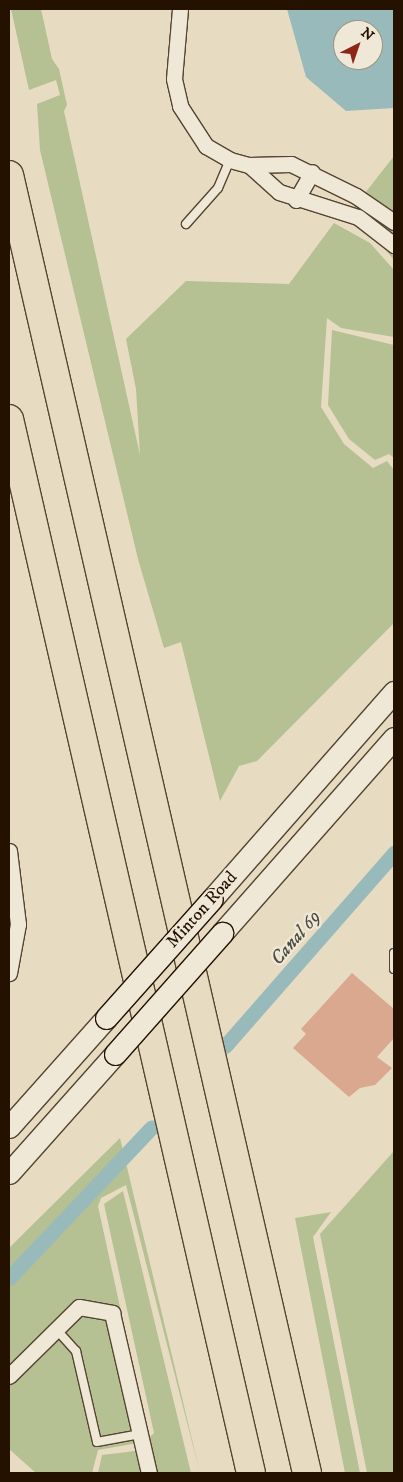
<!DOCTYPE html>
<style>
body{margin:0}
#map{position:relative;width:403px;height:1482px;overflow:hidden;background:#e7dcc1;font-family:"IM FELL DW Pica",serif}
div>[style]{position:absolute}
.green>*{inset:0;background:#b5c093}
.water>*{inset:0;background:#99babb}
.canal>*{height:15px;margin:-7.5px;padding:0 7.5px;transform-origin:7.5px;border-radius:7.5px;background:#99babb}
.building>*{inset:0;background:#daa78f}
.roads{filter:drop-shadow(1px 0 #554430) drop-shadow(-1px 0 #554430) drop-shadow(0 1px #554430) drop-shadow(0 -1px #554430)}
.service>*{height:8px;margin:-4px;padding:0 4px;transform-origin:4px;border-radius:4px;background:#efe8d7}
.minor>*{height:15px;margin:-7.5px;padding:0 7.5px;transform-origin:7.5px;border-radius:7.5px;background:#efe8d7}
.secondary>*{height:21px;margin:-10.5px;padding:0 10.5px;transform-origin:10.5px;border-radius:10.5px;background:#efe8d7}
.motorway>*{height:28px;margin:-14px;padding:0 14px;transform-origin:14px;border-radius:14px;background:#e7dcc1}
.bridges{filter:drop-shadow(1px 0 #241100) drop-shadow(-1px 0 #241100) drop-shadow(0 1px #241100) drop-shadow(0 -1px #241100)}
.secondary-bridge>*{height:21px;margin:-10.5px;padding:0 10.5px;transform-origin:10.5px;border-radius:10.5px;background:#efe8d7}
span{translate:-50% -50%;white-space:nowrap;text-align:center;line-height:1.15;-webkit-text-stroke:4.5px #efe8d7;paint-order:stroke}
.street-label{font-size:18px;color:#241100}
.water-label{font-size:19px;color:#4d4c41;font-style:italic}
.frame{position:absolute;inset:0;border:10px solid #241100;pointer-events:none}
.north{position:absolute;left:333px;top:20px;width:50px;height:50px;box-sizing:border-box;background:#efe8d7;border:1px solid #9e9281;border-radius:50%;rotate:41deg;font-size:14px;font-weight:700;line-height:20px;text-align:center;color:#241100}
.north::after{content:'';display:block;margin:auto;width:18px;height:22px;background:#8f2418;clip-path:polygon(50% 0,100% 100%,50% 72%,0 100%)}
</style>
<div id="map">
<div class="green">
<div style="clip-path:polygon(11px 9px,41px 9px,52px 59px,59px 69px,67px 105px,64px 111px,140px 455px,136px 389px,126px 339px,186px 281px,289px 284px,334px 223px,370px 243px,394px 270px,394px 337px,341px 328px,327px 318px,321px 407px,344px 444px,373px 468px,387px 461px,394px 470px,394px 623px,257px 761px,239px 766px,220px 801px,181px 642px,164px 648px,138px 559px,40px 150px,37px 104px,60px 95px,56px 80px,29px 90px)"></div>
<div style="clip-path:polygon(394px 156px,394px 260px,375px 237px,344px 220px)"></div>
<div style="clip-path:polygon(332px 330px,394px 345px,394px 458px,389px 454px,375px 460px,349px 439px,328px 405px)"></div>
<div style="clip-path:polygon(120px 1138px,200px 1473px,126px 1185px,101px 1198px,98px 1206px,147px 1431px,132px 1444px,98px 1450px,92px 1473px,36px 1473px,9px 1449px,9px 1248px)"></div>
<div style="clip-path:polygon(394px 1151px,394px 1473px,367px 1473px,320px 1234px)"></div>
<div style="clip-path:polygon(123px 1191px,191px 1473px,98px 1473px,102px 1455px,135px 1451px,154px 1433px,104px 1204px)"></div>
<div style="clip-path:polygon(331px 1212px,313px 1237px,360px 1473px,345px 1473px,295px 1218px)"></div>
</div>
<div class="water">
<div style="clip-path:polygon(evenodd,287px 9px,394px 9px,394px 108px,346px 111px,306px 77px,287px 9px,343px 30px,373px 30px,373px 60px,343px 60px,343px 30px)"></div>
</div>
<div class="canal">
<div style="left:225px;top:1046px;width:257px;rotate:-48.8deg"></div>
<div style="left:9px;top:1278px;width:207px;rotate:-46.6deg"></div>
</div>
<div class="building">
<div style="clip-path:polygon(352px 973px,394px 1009px,394px 1038px,377px 1057px,392px 1068px,375px 1085px,360px 1088px,349px 1097px,293px 1048px,306px 1034px,301px 1029px)"></div>
</div>
<div class="roads">
<div class="service">
<div style="left:186px;top:224px;width:48px;rotate:-48.4deg"></div>
<div style="left:218px;top:188px;width:30px;rotate:-67deg"></div>
<div style="left:394px;top:953px;width:16px;rotate:90deg"></div>
<div style="left:56px;top:1329px;width:30px;rotate:48deg"></div>
<div style="left:76px;top:1351px;width:93px;rotate:77deg"></div>
<div style="left:97px;top:1442px;width:44px;rotate:-10.5deg"></div>
</div>
<div class="minor">
<div style="left:180px;top:9px;width:70px;rotate:94.9deg"></div>
<div style="left:174px;top:79px;width:28px;rotate:77deg"></div>
<div style="left:180px;top:106px;width:48px;rotate:57deg"></div>
<div style="left:206px;top:146px;width:28px;rotate:30deg"></div>
<div style="left:230px;top:160px;width:20px;rotate:15deg"></div>
<div style="left:249px;top:165px;width:42px;rotate:-1.4deg"></div>
<div style="left:291px;top:164px;width:72px;rotate:26.2deg"></div>
<div style="left:356px;top:196px;width:46px;rotate:34.4deg"></div>
<div style="left:249px;top:165px;width:40px;rotate:42deg"></div>
<div style="left:279px;top:192px;width:83px;rotate:17.6deg"></div>
<div style="left:358px;top:217px;width:46px;rotate:37.9deg"></div>
<div style="left:296px;top:200px;width:32px;rotate:-60deg"></div>
<div style="left:9px;top:851px;width:74px;rotate:83deg"></div>
<div style="left:18px;top:924px;width:50px;rotate:100.4deg"></div>
<div style="left:9px;top:1376px;width:98px;rotate:-44.6deg"></div>
<div style="left:79px;top:1307px;width:34px;rotate:10deg"></div>
<div style="left:112px;top:1313px;width:164px;rotate:77deg"></div>
</div>
<div class="secondary">
<div style="left:212px;top:899px;width:276px;rotate:-48.7deg"></div>
<div style="left:222px;top:933px;width:260px;rotate:-48.6deg"></div>
<div style="left:9px;top:1127px;width:146px;rotate:-48.3deg"></div>
<div style="left:9px;top:1173px;width:159px;rotate:-48.3deg"></div>
</div>
<div class="motorway">
<div style="left:9px;top:175px;width:1332px;rotate:77.07deg"></div>
<div style="left:9px;top:419px;width:1081px;rotate:77.07deg"></div>
</div>
</div>
<div class="bridges">
<div class="secondary-bridge">
<div style="left:106px;top:1018px;width:159px;rotate:-48.3deg"></div>
<div style="left:115px;top:1054px;width:162px;rotate:-48.5deg"></div>
</div>
</div>
<div class="street-label">
<span style="left:202px;top:910px;rotate:-48deg">Minton Road</span>
</div>
<div class="water-label">
<span style="left:296px;top:938px;rotate:-49deg">Canal 69</span>
</div>
<div class="frame"></div>
<div class="north">N</div>
</div>
